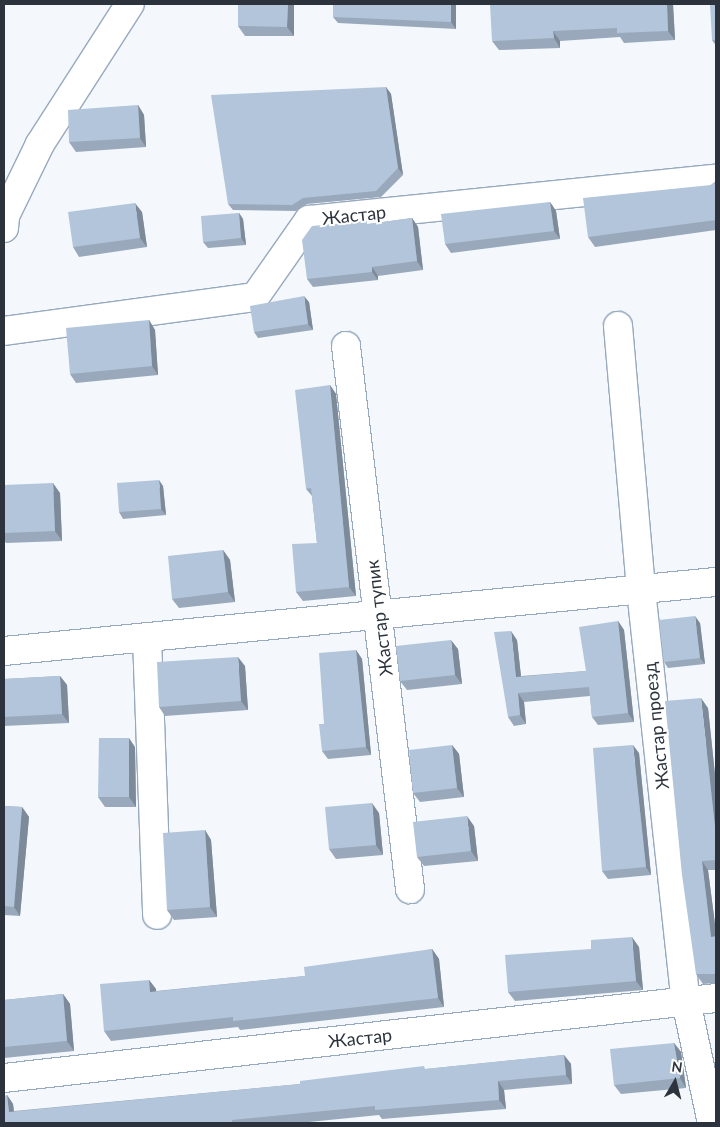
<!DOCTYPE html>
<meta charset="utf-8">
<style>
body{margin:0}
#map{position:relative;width:720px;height:1127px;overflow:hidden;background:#f4f8fc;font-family:Lato,sans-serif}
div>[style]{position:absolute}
.roads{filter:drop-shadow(1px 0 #97a9be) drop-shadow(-1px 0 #97a9be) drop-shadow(0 1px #97a9be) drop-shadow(0 -1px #97a9be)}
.minor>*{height:28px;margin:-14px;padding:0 14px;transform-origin:14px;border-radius:14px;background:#fff}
.wall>*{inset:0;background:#99a9bb}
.shaded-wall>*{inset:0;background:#7d8a99}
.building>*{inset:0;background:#b2c5da}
span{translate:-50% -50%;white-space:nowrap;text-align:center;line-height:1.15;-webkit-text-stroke:4px #fff;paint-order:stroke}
.street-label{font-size:18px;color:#2c333c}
.frame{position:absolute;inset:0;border:5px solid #2c333c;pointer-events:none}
.north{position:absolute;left:650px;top:1057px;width:50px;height:50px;-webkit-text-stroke:4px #fff;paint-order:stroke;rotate:8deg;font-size:14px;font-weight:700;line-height:20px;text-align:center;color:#2c333c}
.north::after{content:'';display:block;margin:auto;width:18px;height:22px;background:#2c333c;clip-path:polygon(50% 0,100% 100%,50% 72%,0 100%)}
</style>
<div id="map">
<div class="roads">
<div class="minor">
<div style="left:4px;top:228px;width:12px;rotate:-85deg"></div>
<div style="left:5px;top:216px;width:80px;rotate:-64.1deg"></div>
<div style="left:40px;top:144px;width:166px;rotate:-57.3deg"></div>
<div style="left:618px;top:326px;width:265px;rotate:85deg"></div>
<div style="left:641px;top:590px;width:413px;rotate:83.8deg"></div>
<div style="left:686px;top:1001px;width:125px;rotate:78deg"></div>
<div style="left:4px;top:331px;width:253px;rotate:-7.7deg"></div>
<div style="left:255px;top:297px;width:94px;rotate:-55deg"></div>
<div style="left:309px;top:220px;width:409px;rotate:-5.8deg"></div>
<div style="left:346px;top:346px;width:547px;rotate:83.28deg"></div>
<div style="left:147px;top:638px;width:277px;rotate:87.9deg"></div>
<div style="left:4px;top:651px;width:715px;rotate:-5.54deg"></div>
<div style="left:4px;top:1078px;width:716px;rotate:-6.41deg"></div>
</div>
</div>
<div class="wall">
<div style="clip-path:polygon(238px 4px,294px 4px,294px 36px,245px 36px,238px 26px)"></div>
<div style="clip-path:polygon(333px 4px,456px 4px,456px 29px,338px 23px,333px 17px)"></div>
<div style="clip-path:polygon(673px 4px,675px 40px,624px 43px,620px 37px,560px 41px,560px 48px,499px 50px,492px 41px)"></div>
<div style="clip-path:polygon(716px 4px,716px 46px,712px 40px)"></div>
<div style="clip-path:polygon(386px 87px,391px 94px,403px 175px,381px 197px,307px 204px,296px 211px,233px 210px,228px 204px)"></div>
<div style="clip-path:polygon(138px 105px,144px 115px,146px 147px,76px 152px,69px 142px)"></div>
<div style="clip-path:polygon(716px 181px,716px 230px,595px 247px,588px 237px,711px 185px)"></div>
<div style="clip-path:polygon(550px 202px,556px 211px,560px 239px,451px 253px,445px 244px)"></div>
<div style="clip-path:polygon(142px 212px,147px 247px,79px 257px,73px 247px)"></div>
<div style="clip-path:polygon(239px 213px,243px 219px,246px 245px,208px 248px,203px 242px)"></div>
<div style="clip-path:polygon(412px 218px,418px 227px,423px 270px,378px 276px,378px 280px,313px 287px,307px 279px,369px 224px)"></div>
<div style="clip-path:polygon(309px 302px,313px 330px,258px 338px,254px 332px)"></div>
<div style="clip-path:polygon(149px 320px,155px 330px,158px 375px,76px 383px,70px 374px)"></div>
<div style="clip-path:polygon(330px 385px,336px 394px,356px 596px,303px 601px,296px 592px,317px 543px,312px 496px,306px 489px)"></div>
<div style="clip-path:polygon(4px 485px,60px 493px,62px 541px,6px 543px,4px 540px)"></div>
<div style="clip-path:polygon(163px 486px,166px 515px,123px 519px,119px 512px)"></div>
<div style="clip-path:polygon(223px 550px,230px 560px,235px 602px,179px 608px,172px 599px)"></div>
<div style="clip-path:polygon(618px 621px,624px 630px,634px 722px,598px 725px,592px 717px,590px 696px,524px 702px,526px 724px,514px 726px,508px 717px,517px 640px,521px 676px,586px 671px)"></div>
<div style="clip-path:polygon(700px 623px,705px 664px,668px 668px,664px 662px)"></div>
<div style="clip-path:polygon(458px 649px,462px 684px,407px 690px,400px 681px)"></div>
<div style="clip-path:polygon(356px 650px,362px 659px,371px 755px,328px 759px,322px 751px,324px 724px)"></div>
<div style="clip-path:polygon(245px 666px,248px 710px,165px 716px,159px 707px)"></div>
<div style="clip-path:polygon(60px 676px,67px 685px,69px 723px,4px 726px,4px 679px)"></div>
<div style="clip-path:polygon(708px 708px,716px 784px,716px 870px,708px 870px,716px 932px,716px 983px,703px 984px,696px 974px)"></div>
<div style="clip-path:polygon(452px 745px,459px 754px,464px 797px,420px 802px,413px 793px)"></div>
<div style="clip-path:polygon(135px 747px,136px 807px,105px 807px,98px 797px)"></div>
<div style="clip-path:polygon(639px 753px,651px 875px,608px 879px,602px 871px)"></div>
<div style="clip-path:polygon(4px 806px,22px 807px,29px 817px,20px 916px,4px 915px)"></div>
<div style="clip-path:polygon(379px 813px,383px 855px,336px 859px,329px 849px)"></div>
<div style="clip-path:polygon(474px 826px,478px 861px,424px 866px,417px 857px)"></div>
<div style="clip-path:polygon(205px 830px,211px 840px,217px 917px,174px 920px,167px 910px)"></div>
<div style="clip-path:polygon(639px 947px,643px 990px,515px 1001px,508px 992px)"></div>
<div style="clip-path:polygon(432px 949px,439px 959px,444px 1007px,240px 1030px,238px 1027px,111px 1041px,104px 1031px,149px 980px,156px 989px,156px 991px,305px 976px)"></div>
<div style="clip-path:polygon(63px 994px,70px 1004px,74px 1051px,4px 1058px,4px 1000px)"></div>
<div style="clip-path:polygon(674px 1043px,681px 1052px,686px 1088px,621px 1094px,614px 1085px)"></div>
<div style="clip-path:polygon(564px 1055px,571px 1064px,572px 1084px,504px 1090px,506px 1109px,382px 1119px,379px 1115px,299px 1123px,4px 1123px,7px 1095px,13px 1104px,14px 1111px,300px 1084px,426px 1069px)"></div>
</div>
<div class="shaded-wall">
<div style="clip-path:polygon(288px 4px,294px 4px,294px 36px,287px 27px)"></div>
<div style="clip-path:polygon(451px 4px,456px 4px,456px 29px,451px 22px)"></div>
<div style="clip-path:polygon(667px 4px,673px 4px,675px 40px,668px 31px)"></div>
<div style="clip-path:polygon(553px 31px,560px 41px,560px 48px,554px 38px)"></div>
<div style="clip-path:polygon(386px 87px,391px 94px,403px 175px,398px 168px)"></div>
<div style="clip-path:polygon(138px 105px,144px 115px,146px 147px,140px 138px)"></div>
<div style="clip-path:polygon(550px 202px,556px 211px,560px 239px,554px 231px)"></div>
<div style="clip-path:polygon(135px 203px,142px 212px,147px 247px,140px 238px)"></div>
<div style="clip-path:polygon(239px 213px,243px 219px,246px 245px,241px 238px)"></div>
<div style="clip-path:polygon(412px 218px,418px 227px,423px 270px,417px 261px)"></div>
<div style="clip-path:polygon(372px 267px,378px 276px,378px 280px,372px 272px)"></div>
<div style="clip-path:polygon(304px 296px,309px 302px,313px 330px,308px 324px)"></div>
<div style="clip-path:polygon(149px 320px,155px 330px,158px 375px,152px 366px)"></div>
<div style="clip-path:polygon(330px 385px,336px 394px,356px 596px,349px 587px)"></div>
<div style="clip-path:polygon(159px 480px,163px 486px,166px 515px,161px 509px)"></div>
<div style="clip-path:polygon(53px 483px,60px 493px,62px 541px,55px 531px)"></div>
<div style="clip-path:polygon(223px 550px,230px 560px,235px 602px,228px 592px)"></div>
<div style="clip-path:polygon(695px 616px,700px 623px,705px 664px,700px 658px)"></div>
<div style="clip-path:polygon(618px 621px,624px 630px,634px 722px,628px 713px)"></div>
<div style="clip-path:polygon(511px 631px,517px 640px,522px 686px,516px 677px)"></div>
<div style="clip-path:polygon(451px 640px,458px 649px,462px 684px,455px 675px)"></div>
<div style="clip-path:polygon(356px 650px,362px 659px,371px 755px,366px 747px)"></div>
<div style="clip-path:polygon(238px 657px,245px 666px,248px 710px,241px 701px)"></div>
<div style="clip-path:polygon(60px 676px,67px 685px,69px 723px,62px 714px)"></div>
<div style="clip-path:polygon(518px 693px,524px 702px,526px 724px,520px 715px)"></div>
<div style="clip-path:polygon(701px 698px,708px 708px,716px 784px,716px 836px)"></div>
<div style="clip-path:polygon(129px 738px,135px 747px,136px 807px,129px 797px)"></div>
<div style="clip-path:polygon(452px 745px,459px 754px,464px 797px,457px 788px)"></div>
<div style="clip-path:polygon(633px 745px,639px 753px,651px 875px,646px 867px)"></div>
<div style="clip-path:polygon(372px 803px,379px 813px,383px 855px,376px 845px)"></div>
<div style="clip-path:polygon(22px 807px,29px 817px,20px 916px,14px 907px)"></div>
<div style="clip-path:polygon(467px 816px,474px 826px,478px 861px,471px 851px)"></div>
<div style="clip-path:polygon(205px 830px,211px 840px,217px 917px,210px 907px)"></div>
<div style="clip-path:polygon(702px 861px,708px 870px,716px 932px,716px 944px,711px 937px)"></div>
<div style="clip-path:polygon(632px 937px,639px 947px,643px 990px,636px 981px)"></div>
<div style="clip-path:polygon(432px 949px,439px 959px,444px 1007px,438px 998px)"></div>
<div style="clip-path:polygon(149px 980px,156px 989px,157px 1001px,150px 992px)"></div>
<div style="clip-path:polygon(63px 994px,70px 1004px,74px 1051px,67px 1041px)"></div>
<div style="clip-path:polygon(674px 1043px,681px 1052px,686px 1088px,680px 1078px)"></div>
<div style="clip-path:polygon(564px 1055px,571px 1064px,572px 1084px,566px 1075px)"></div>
<div style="clip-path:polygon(498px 1081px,504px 1090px,506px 1109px,499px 1100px)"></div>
<div style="clip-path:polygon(7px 1095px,13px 1104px,15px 1121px,9px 1112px)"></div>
</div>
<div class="building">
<div style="clip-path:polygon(238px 4px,288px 4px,287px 27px,238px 26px)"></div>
<div style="clip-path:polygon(333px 4px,451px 4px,451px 22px,333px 17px)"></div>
<div style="clip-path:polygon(490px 4px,667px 4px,668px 31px,617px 33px,617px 28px,553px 31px,554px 38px,492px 41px)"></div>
<div style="clip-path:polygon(710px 4px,716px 4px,716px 40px,712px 40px)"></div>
<div style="clip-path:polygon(386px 87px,398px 168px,376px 191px,303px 198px,292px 205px,228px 204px,211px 95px)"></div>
<div style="clip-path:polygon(138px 105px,140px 138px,69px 142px,68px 110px)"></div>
<div style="clip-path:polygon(716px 181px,716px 220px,588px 237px,583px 198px,711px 185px)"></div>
<div style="clip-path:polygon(550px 202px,554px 231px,445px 244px,441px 214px)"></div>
<div style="clip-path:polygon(135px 203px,140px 238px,73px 247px,68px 212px)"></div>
<div style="clip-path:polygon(239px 213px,241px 238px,203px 242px,201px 216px)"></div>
<div style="clip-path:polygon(412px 218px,417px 261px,372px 267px,372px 272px,307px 279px,302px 240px,312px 226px,367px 221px,367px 224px)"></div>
<div style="clip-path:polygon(304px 296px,308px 324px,254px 332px,250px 306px)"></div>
<div style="clip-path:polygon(149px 320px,152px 366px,70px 374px,66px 328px)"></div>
<div style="clip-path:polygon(330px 385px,349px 587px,296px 592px,292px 544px,317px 543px,311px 488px,306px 489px,295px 390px)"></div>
<div style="clip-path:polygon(159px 480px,161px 509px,119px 512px,117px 483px)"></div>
<div style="clip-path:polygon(53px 483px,55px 531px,4px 533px,4px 485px)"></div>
<div style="clip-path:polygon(223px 550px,228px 592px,172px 599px,168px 556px)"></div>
<div style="clip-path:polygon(695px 616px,700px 658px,664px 662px,659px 620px)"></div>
<div style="clip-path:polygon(618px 621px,628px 713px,592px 717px,589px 687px,518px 693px,520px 715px,508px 717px,494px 632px,511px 631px,516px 677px,586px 671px,579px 627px)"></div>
<div style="clip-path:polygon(451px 640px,455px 675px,400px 681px,396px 646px)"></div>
<div style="clip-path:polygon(356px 650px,366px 747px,322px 751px,319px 724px,324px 724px,319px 653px)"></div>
<div style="clip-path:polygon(238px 657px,241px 701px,159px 707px,157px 662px)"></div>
<div style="clip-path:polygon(60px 676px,62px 714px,4px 717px,4px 679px)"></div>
<div style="clip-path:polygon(701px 698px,716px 836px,716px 860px,702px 861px,711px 937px,716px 936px,716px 974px,696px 974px,682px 875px,665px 701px)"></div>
<div style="clip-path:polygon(99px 738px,129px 738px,129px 797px,98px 797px)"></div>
<div style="clip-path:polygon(452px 745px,457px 788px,413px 793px,409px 750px)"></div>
<div style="clip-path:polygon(633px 745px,646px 867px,602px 871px,593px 748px)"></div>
<div style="clip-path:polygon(372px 803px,376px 845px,329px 849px,325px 807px)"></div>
<div style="clip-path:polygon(4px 806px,22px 807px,14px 907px,4px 906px)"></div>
<div style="clip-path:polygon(467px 816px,471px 851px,417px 857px,413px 822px)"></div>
<div style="clip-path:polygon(205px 830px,210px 907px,167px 910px,163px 833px)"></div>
<div style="clip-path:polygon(632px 937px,636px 981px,508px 992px,505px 955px,591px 949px,591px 940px)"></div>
<div style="clip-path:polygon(432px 949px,438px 998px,233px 1021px,233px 1017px,104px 1031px,100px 984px,149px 980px,150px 992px,305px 976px,304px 967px)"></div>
<div style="clip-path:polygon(63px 994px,67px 1041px,4px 1047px,4px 1000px)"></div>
<div style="clip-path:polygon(674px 1043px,680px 1078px,614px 1085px,610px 1049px)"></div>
<div style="clip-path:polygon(564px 1055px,566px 1075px,498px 1081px,499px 1100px,375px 1110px,375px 1106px,232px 1120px,232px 1123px,4px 1123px,4px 1096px,7px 1095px,9px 1112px,300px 1084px,300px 1081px,424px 1066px,425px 1069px)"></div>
</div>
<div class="street-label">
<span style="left:354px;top:215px;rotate:-6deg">Жастар</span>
<span style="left:379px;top:618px;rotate:-97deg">Жастар тупик</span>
<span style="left:656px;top:726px;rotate:-96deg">Жастар проезд</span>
<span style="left:360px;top:1038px;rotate:-6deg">Жастар</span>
</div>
<div class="frame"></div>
<div class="north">N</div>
</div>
